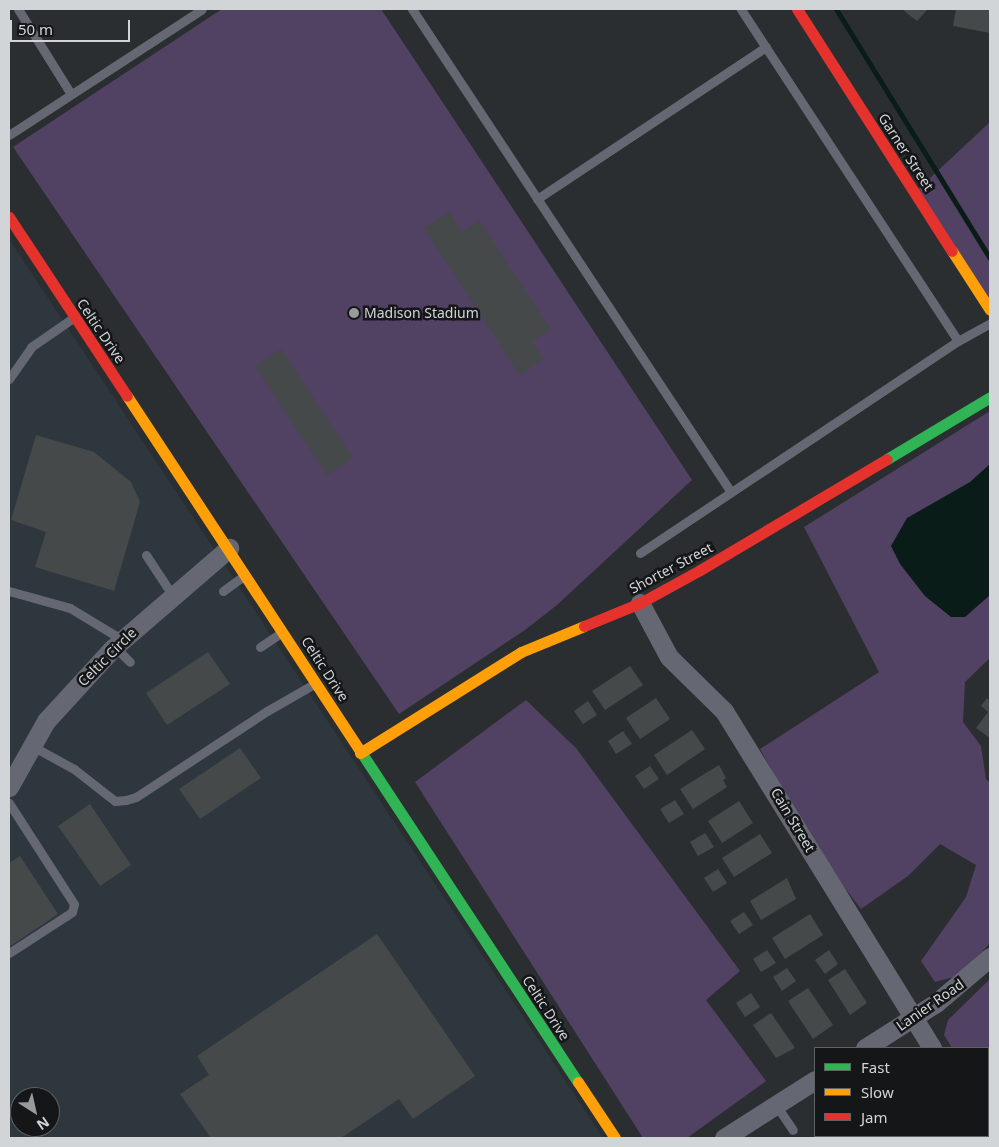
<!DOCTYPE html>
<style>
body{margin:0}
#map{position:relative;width:999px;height:1147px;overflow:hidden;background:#2b2e30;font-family:"Noto Sans",sans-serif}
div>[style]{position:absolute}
.built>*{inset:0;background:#2e373d}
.green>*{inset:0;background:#514162}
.water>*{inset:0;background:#091c17}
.stream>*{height:5px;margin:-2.5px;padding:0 2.5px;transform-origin:2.5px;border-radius:2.5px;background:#091c17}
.building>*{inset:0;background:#46494a}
.lane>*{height:9px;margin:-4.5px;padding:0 4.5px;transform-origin:4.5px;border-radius:4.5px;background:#656872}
.street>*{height:19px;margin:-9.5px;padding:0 9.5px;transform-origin:9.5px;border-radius:9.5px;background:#656872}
.fast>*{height:11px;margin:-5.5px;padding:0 5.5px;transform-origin:5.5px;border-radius:5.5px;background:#30b455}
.slow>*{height:11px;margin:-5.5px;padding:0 5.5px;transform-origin:5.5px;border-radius:5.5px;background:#ff9f0a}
.jam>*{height:11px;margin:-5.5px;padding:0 5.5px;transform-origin:5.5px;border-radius:5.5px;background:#e5322d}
.dots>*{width:14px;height:14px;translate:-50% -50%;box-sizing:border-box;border:2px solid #141617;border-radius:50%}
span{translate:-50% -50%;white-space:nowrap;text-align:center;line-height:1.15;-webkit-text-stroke:5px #141617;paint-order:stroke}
.street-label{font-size:14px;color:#d2d5d7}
.poi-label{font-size:14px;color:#d2d5d7}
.left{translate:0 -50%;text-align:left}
.frame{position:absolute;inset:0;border:10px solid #d2d5d7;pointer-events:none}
.legend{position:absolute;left:814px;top:1047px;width:175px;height:90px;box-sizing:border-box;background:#141617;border:1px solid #606264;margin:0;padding:6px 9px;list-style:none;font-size:15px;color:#d2d5d7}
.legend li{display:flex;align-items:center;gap:10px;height:25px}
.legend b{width:25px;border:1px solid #606264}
.north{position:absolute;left:10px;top:1087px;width:50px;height:50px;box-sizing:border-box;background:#141617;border:1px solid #606264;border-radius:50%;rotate:145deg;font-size:14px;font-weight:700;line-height:20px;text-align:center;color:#d2d5d7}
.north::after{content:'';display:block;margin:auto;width:18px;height:22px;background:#989b9d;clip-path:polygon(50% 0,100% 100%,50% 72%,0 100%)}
.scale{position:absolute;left:10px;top:20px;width:120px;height:22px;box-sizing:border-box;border:2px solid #d2d5d7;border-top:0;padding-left:6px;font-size:15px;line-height:18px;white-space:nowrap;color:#d2d5d7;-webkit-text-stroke:4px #141617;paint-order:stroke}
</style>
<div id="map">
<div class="built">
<div style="clip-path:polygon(evenodd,9px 239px,603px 1138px,9px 1138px,9px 239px,20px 1097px,50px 1097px,50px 1127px,20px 1127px,20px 1097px)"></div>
</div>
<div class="green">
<div style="clip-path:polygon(222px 9px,381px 9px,692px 480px,557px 605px,525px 630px,399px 714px,13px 147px)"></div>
<div style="clip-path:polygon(990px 122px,990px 310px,914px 193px)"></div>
<div style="clip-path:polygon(990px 411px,990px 658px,965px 682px,963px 722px,981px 746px,986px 779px,990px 783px,990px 943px,961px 975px,935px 982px,921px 961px,966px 897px,976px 865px,940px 844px,908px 876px,861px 909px,819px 855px,760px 749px,879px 672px,804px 527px)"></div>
<div style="clip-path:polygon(526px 700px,576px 748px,740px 971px,706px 1000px,766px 1081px,687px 1138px,643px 1138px,415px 782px)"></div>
<div style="clip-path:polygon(990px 979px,990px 1105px,988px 1048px,952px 1048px,944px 1035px,948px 1020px)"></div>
</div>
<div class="water">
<div style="clip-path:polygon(990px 464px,990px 595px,965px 617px,951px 617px,925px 596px,900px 564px,891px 546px,907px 518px,970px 482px)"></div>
</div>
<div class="stream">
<div style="left:836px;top:9px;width:293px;rotate:58.3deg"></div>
</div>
<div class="building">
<div style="clip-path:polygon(902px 9px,928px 9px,917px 21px)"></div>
<div style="clip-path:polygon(956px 9px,990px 9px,990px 33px,953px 26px)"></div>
<div style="clip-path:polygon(449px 212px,462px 232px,479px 220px,551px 329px,532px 342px,544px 359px,520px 375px,424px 228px)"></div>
<div style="clip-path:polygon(281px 349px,353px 458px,327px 475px,255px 366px)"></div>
<div style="clip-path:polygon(36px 435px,94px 452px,131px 482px,140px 502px,114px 591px,35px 567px,46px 532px,11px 520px)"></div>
<div style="clip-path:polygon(208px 652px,230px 684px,167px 725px,146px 693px)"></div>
<div style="clip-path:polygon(630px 666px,643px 685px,605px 710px,592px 691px)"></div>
<div style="clip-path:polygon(656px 698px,670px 719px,640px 739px,626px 718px)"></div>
<div style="clip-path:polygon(987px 698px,990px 701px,990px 738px,976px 728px,988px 712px,981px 706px)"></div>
<div style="clip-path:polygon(588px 701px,597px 715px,583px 724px,574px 711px)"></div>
<div style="clip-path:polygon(692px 730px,705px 749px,667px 775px,654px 755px)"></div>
<div style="clip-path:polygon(623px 731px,632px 744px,616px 754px,608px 741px)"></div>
<div style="clip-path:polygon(240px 748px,261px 778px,200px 819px,179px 789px)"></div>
<div style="clip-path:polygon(719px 765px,726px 778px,723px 780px,727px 787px,693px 809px,680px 789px)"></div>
<div style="clip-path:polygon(650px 766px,659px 779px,644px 789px,635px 776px)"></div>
<div style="clip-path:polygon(675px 800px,684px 814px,669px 823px,660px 809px)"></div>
<div style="clip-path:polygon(739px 801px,753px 823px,722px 843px,708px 821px)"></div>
<div style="clip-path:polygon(90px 804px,131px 865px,100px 886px,58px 826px)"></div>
<div style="clip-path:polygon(705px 833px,714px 847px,698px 856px,690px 842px)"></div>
<div style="clip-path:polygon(760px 834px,772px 853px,734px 877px,722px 858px)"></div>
<div style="clip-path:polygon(20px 856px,58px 914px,9px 947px,9px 863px)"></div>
<div style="clip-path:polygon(718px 869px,727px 883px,713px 892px,704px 878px)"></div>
<div style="clip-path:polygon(787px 878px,796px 899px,761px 920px,750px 901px)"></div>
<div style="clip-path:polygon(744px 912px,753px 925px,739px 934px,730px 921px)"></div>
<div style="clip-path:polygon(810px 914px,823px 935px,785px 959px,772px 938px)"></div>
<div style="clip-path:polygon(377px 934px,475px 1076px,413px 1119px,399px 1099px,341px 1138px,211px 1138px,180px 1094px,209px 1075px,197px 1056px)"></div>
<div style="clip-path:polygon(767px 950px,776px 963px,761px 972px,753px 959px)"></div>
<div style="clip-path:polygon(829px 950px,838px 964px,825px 974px,815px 960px)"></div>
<div style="clip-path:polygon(787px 968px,796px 981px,782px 991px,773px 977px)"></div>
<div style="clip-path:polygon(845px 969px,867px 1003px,850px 1015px,828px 980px)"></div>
<div style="clip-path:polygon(808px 988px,833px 1025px,813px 1039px,788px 1001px)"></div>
<div style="clip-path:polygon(751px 993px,760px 1007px,745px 1017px,736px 1003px)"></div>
<div style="clip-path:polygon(771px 1013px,795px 1048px,776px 1058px,753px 1025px)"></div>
</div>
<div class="lane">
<div style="left:18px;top:9px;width:100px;rotate:58.1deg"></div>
<div style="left:412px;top:9px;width:579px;rotate:56.56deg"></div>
<div style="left:9px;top:135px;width:230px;rotate:-33.1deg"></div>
<div style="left:537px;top:199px;width:275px;rotate:-33.6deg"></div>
<div style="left:958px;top:341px;width:37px;rotate:-29deg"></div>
<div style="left:9px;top:379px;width:39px;rotate:-55deg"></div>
<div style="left:31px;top:347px;width:51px;rotate:-34.6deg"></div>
<div style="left:640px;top:553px;width:382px;rotate:-33.7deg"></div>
<div style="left:958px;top:341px;width:397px;rotate:-123.2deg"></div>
<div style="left:146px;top:555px;width:49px;rotate:56.6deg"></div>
<div style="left:9px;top:591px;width:63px;rotate:15.6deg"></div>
<div style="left:70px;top:608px;width:62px;rotate:31.1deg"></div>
<div style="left:223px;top:591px;width:26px;rotate:-36deg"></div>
<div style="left:115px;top:647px;width:21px;rotate:45deg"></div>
<div style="left:260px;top:647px;width:25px;rotate:-34deg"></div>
<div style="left:32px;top:746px;width:48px;rotate:28.7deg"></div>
<div style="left:74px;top:769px;width:52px;rotate:38deg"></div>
<div style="left:115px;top:801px;width:11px;rotate:-5deg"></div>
<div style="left:126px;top:800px;width:10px;rotate:-17deg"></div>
<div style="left:136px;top:797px;width:157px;rotate:-33.3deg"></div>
<div style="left:267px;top:711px;width:54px;rotate:-29.9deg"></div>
<div style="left:9px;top:803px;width:120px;rotate:57.2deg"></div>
<div style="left:74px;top:904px;width:8px;rotate:104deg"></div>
<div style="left:72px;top:912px;width:7px;rotate:146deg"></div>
<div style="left:66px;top:916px;width:68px;rotate:147deg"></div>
<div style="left:776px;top:1105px;width:30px;rotate:56deg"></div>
</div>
<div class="street">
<div style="left:640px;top:603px;width:61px;rotate:61.8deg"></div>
<div style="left:669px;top:657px;width:77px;rotate:44.5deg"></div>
<div style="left:724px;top:711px;width:396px;rotate:58.3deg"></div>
<div style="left:9px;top:787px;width:76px;rotate:-60.7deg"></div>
<div style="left:46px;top:721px;width:98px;rotate:-47.5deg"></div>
<div style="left:112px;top:649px;width:155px;rotate:-40.8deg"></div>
<div style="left:865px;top:1048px;width:84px;rotate:-32.4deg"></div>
<div style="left:936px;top:1003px;width:71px;rotate:-40.4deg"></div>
<div style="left:988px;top:1130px;width:4px;rotate:63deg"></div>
<div style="left:724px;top:1138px;width:108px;rotate:-32.5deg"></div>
</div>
<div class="fast">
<div style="left:887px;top:459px;width:120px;rotate:-31deg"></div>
<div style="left:359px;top:749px;width:399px;rotate:56.7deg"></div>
</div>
<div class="slow">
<div style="left:952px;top:251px;width:70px;rotate:57.2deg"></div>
<div style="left:127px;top:396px;width:422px;rotate:56.7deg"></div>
<div style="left:360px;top:753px;width:190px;rotate:-32.1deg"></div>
<div style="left:521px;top:652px;width:68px;rotate:-22.4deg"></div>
<div style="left:578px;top:1082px;width:67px;rotate:56.5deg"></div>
</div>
<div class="jam">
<div style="left:797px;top:9px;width:287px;rotate:57.4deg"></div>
<div style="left:9px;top:217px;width:214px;rotate:56.6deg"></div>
<div style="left:584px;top:626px;width:61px;rotate:-22.3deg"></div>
<div style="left:640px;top:603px;width:68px;rotate:-28.8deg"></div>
<div style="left:700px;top:570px;width:217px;rotate:-30.7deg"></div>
</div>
<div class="dots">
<div style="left:354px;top:313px;background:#989b9d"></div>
</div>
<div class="street-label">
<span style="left:906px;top:152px;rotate:57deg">Garner Street</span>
<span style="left:101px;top:331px;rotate:56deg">Celtic Drive</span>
<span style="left:671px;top:568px;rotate:-28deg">Shorter Street</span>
<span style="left:107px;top:657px;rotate:-45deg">Celtic Circle</span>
<span style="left:325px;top:669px;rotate:57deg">Celtic Drive</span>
<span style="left:793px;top:820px;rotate:59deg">Cain Street</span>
<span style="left:930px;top:1005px;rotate:-35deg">Lanier Road</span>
<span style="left:546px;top:1008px;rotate:57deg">Celtic Drive</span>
</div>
<div class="poi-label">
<span class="left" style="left:364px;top:313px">Madison Stadium</span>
</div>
<div class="frame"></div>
<ul class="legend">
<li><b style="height:6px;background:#30b455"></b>Fast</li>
<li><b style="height:6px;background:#ff9f0a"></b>Slow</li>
<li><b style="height:6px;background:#e5322d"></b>Jam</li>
</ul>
<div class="north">N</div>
<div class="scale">50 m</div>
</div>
